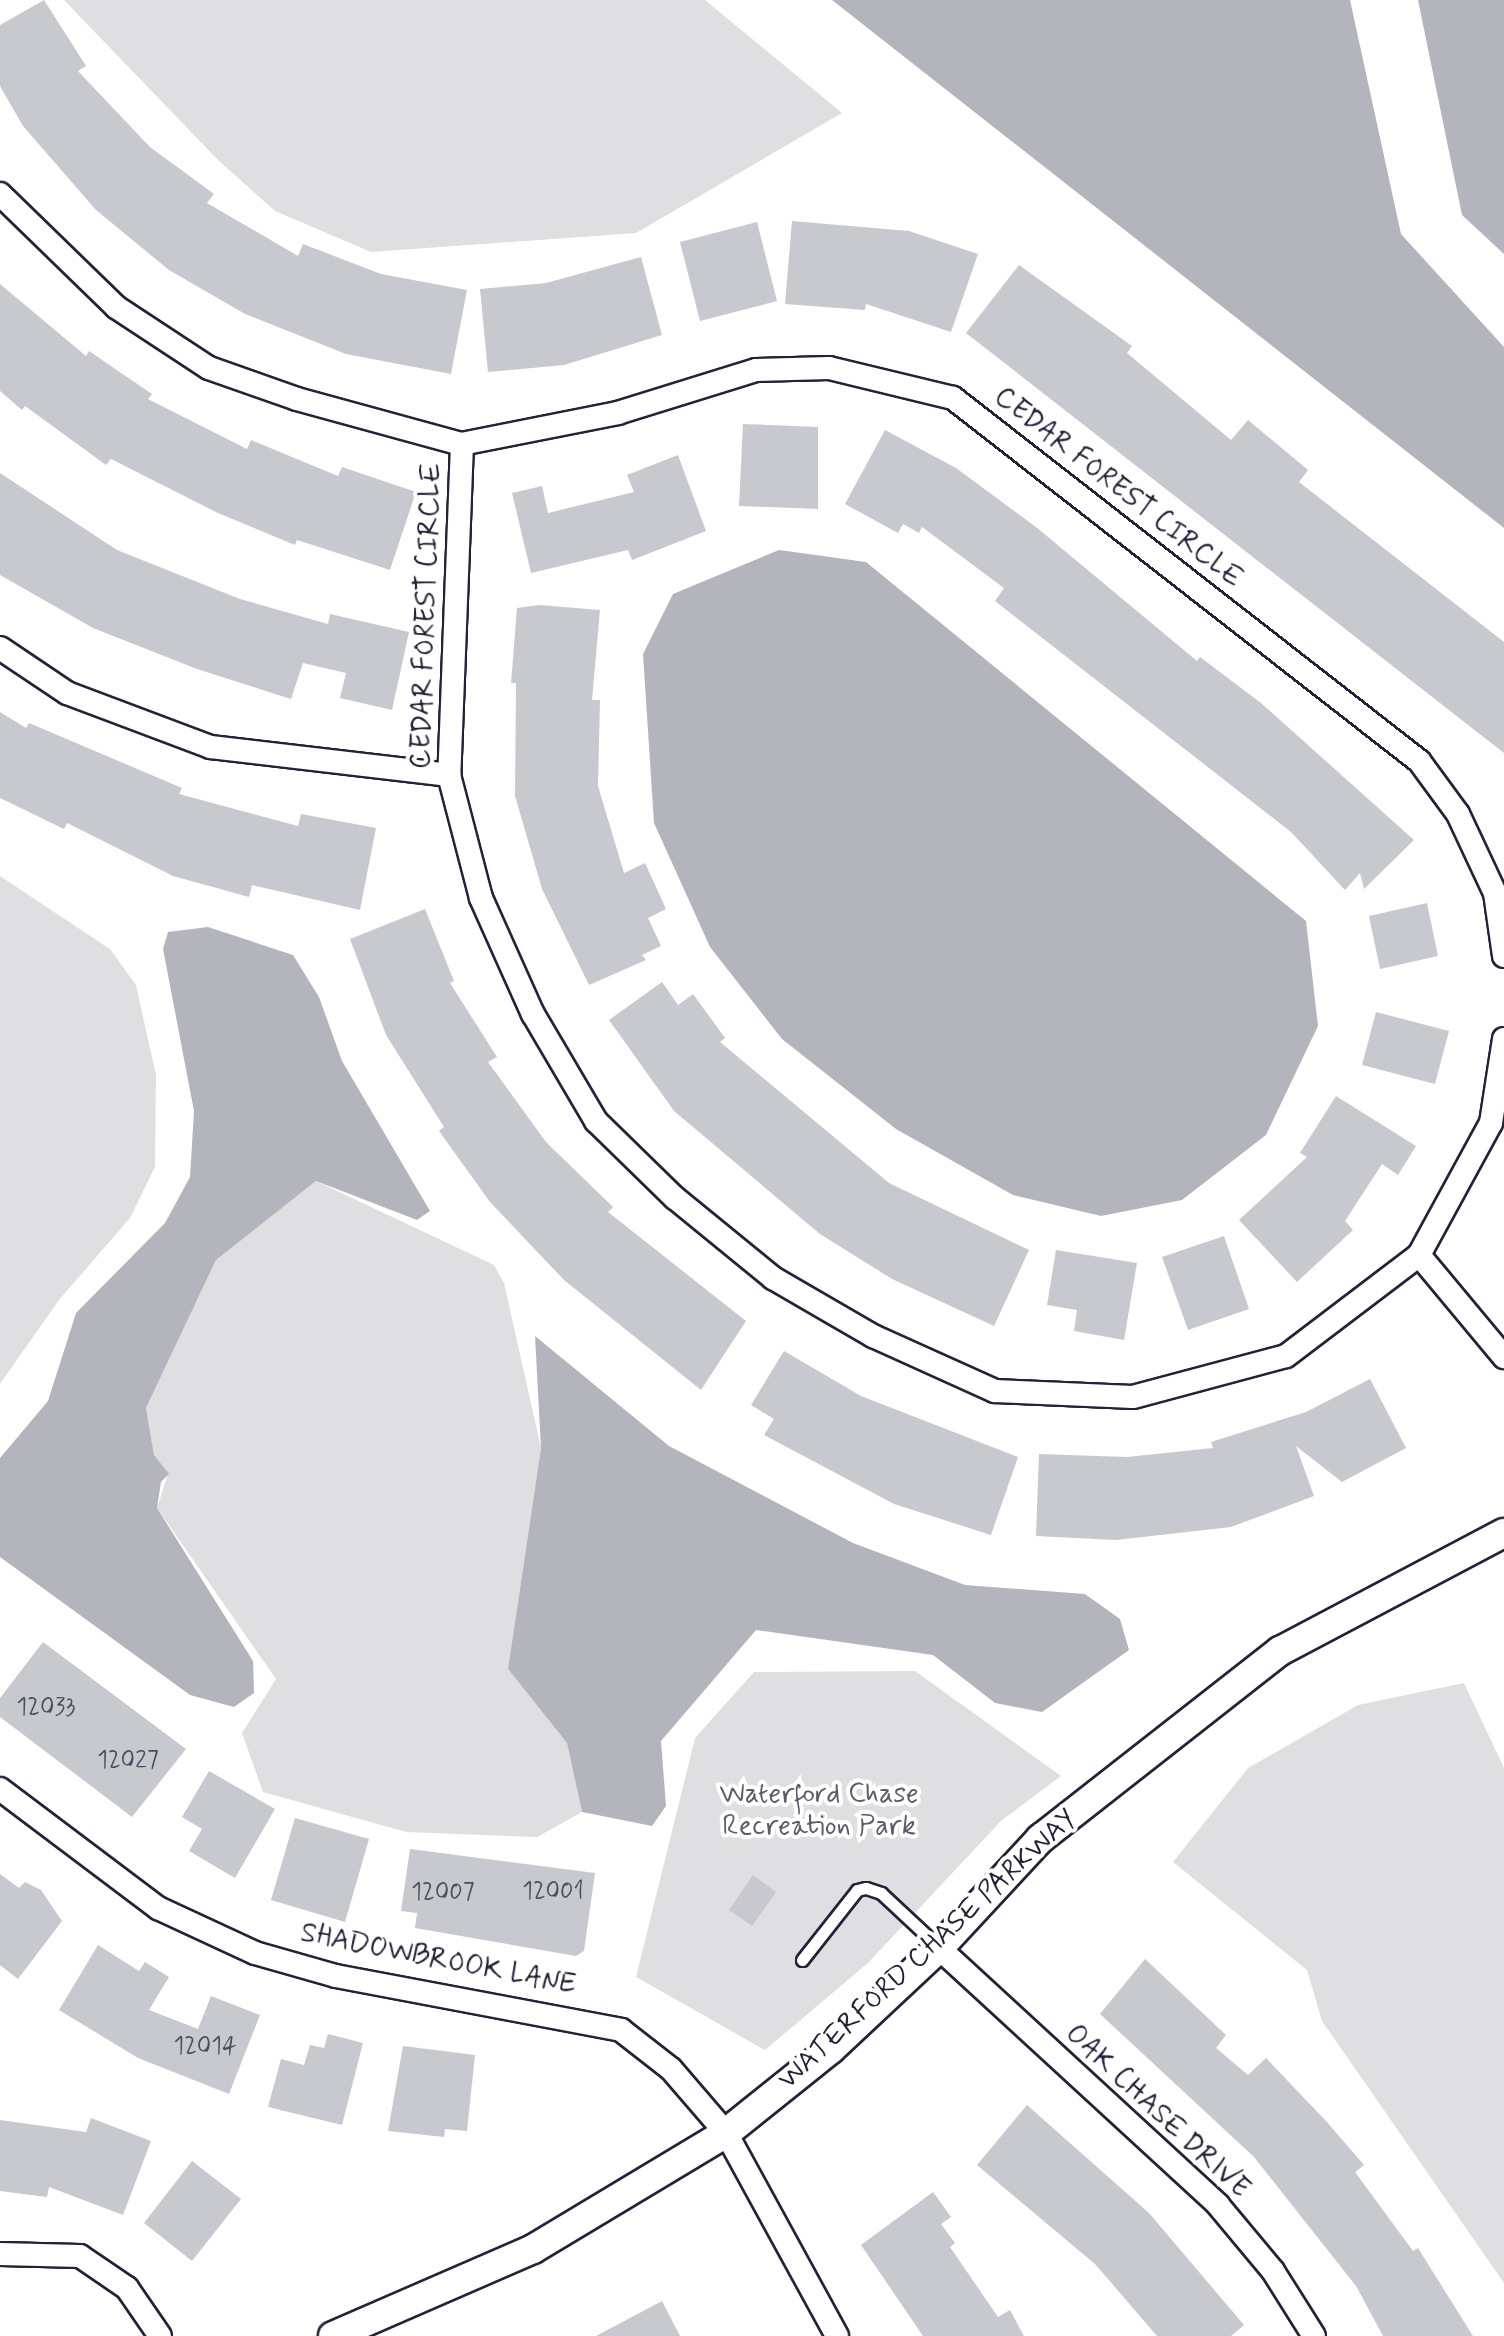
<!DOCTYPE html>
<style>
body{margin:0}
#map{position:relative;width:1504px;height:2336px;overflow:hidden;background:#fff;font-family:Mynerve,sans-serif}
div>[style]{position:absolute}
.green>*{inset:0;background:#dfdfe2}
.water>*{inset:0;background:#b4b4bc}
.building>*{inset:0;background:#c8c8cf}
.roads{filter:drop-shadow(2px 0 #22223b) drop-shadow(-2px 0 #22223b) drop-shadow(0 2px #22223b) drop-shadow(0 -2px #22223b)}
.service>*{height:11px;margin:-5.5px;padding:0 5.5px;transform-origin:5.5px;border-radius:5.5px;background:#fff}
.minor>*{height:22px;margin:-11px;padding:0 11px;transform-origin:11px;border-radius:11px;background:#fff}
.tertiary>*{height:28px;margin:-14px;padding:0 14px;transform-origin:14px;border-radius:14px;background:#fff}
span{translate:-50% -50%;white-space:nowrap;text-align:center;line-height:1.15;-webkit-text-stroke:8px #fff;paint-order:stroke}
.number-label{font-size:24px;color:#4c4c60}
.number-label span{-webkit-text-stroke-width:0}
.street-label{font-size:28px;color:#22223b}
.park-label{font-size:28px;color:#5b5b6d}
</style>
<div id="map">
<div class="green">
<div style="clip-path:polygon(64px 0,705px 0,842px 113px,636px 233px,371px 252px,275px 211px,218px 160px)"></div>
<div style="clip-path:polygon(0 876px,110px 949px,136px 985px,156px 1075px,155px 1167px,130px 1218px,59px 1300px,0 1384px)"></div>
<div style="clip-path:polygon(316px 1181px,494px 1265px,504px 1283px,541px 1448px,508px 1669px,567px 1743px,582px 1812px,537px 1837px,406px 1832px,263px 1792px,242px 1733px,276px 1679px,157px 1508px,168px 1474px,154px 1456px,146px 1408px,216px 1260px)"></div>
<div style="clip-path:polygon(915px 1671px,1061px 1776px,1001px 1821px,868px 1963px,765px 2050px,636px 1977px,695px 1738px,754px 1672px)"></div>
<div style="clip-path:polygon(1464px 1683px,1504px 1768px,1504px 2283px,1322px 2021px,1307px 1970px,1173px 1862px,1248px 1768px,1358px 1705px)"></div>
</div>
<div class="water">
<div style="clip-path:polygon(832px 0,1350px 0,1401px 234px,1504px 347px,1504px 528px)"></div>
<div style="clip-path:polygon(1418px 0,1504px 0,1504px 254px,1462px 215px)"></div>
<div style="clip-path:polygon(779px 550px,866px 562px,1306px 921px,1318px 1026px,1266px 1135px,1182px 1200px,1101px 1216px,1013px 1195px,896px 1129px,782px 1039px,710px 947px,654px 823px,643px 654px,673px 594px)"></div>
<div style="clip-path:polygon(208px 927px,293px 955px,319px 997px,342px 1061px,430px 1211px,417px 1220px,316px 1181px,216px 1260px,146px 1408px,154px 1455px,169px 1474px,161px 1482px,157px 1508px,253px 1661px,254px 1693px,234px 1707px,190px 1695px,0 1557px,0 1458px,48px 1401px,76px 1313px,165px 1223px,190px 1177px,194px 1111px,163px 949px,168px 932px)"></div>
<div style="clip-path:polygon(535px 1336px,669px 1446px,853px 1543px,965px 1585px,1085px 1594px,1120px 1619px,1129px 1650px,1042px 1712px,995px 1703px,933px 1655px,756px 1630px,661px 1741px,666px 1806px,652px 1826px,582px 1812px,567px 1743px,508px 1669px,541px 1448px)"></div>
</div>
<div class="building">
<div style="clip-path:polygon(44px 0,86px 66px,78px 71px,150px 147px,214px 194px,207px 203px,298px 256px,303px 244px,381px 274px,467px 290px,451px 374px,346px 354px,245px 314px,169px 270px,96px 210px,23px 126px,0 86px,0 25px)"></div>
<div style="clip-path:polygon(792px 221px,909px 231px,978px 254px,951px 332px,866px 304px,865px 310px,785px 304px)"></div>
<div style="clip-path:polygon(757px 222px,777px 301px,700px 321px,680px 242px)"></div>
<div style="clip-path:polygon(641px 257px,662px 335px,564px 365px,488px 372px,480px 289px,546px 283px)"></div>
<div style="clip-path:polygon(1019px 265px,1132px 346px,1127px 353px,1231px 440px,1248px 420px,1308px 470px,1299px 482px,1504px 642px,1504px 753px,966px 333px)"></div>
<div style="clip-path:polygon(0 284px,86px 356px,89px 351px,152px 394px,148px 399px,247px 449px,251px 440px,338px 476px,342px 467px,416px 492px,390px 570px,297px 540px,295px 545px,218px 513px,111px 459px,106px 465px,25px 406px,22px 410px,0 391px)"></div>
<div style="clip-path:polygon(743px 424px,818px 427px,818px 509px,739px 506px)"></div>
<div style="clip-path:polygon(885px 430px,956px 468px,1036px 527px,1197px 661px,1200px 657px,1261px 703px,1414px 840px,1364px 889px,1360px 873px,1345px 890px,1291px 832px,995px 601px,1004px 588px,922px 527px,919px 533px,903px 524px,898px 533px,845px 504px)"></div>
<div style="clip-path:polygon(678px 455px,706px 531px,632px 560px,628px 550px,531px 573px,512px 493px,542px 486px,548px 513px,634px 492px,627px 475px)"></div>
<div style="clip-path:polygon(0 473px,117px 550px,240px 599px,328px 624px,330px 614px,409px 632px,392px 710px,340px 698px,346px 673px,303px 663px,291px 699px,197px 669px,93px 628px,0 575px)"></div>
<div style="clip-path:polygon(539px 605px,600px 610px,592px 700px,600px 700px,598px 786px,624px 873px,645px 863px,666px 909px,648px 918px,661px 946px,642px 955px,646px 960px,589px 985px,542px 889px,515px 796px,516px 683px,511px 683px,517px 608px)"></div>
<div style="clip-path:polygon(0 712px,26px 728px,29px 723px,182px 788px,179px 794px,298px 826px,301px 814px,376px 828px,360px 910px,252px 885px,249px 897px,173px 876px,67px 823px,64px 829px,0 798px)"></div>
<div style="clip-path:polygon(1427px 903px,1438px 956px,1380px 969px,1369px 916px)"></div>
<div style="clip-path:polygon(425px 909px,454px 981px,450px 983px,497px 1057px,488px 1062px,546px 1142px,613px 1207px,608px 1212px,746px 1321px,701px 1390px,564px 1280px,490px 1202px,439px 1131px,444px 1127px,386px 1035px,350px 939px)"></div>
<div style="clip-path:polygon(662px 982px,678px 1005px,693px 994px,725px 1038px,720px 1042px,889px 1183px,1029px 1250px,994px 1326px,892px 1279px,820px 1234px,674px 1111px,609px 1020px)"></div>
<div style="clip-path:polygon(1376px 1012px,1449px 1031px,1435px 1084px,1362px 1065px)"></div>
<div style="clip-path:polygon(1336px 1096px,1416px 1146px,1398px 1175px,1382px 1164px,1345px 1221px,1353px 1230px,1297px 1282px,1239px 1220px,1307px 1157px,1300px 1153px)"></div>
<div style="clip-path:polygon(1224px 1236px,1249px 1309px,1188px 1330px,1162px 1257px)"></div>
<div style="clip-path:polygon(1056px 1250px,1137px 1263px,1124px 1340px,1074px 1331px,1077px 1310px,1047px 1305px)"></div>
<div style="clip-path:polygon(784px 1351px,861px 1396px,1018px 1457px,991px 1535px,894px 1504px,764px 1435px,774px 1419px,751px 1405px)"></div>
<div style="clip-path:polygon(1370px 1379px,1406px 1448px,1342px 1482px,1296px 1446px,1314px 1496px,1231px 1527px,1116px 1540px,1036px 1536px,1039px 1454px,1127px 1457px,1213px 1448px,1211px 1442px,1306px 1412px)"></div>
<div style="clip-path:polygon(43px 1642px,186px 1749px,132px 1817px,0 1717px,0 1698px)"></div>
<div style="clip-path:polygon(209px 1771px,275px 1809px,235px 1878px,189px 1851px,202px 1829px,182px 1817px)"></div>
<div style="clip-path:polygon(295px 1818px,369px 1839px,345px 1922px,271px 1900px)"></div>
<div style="clip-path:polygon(410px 1849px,595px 1873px,584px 1951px,576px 1956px,415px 1928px,417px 1913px,401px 1911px)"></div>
<div style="clip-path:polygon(0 1874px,19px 1888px,25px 1882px,41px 1890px,62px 1921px,18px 1979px,0 1965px)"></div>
<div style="clip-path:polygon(753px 1875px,776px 1892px,752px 1926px,729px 1910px)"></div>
<div style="clip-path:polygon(98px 1945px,139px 1971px,145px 1962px,169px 1977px,149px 2010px,198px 2029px,211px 1996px,260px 2015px,229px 2094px,138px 2058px,59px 2010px)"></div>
<div style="clip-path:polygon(1145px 1959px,1226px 2035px,1216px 2048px,1248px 2075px,1266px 2058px,1326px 2121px,1364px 2165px,1355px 2172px,1413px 2251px,1418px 2248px,1473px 2336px,1383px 2336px,1356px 2286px,1254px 2157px,1100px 2014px)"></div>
<div style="clip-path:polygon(328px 2034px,363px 2043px,342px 2125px,268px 2107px,281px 2059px,304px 2065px,310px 2045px,324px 2048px)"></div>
<div style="clip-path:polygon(403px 2046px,475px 2055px,467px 2131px,445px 2129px,444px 2137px,388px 2131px)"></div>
<div style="clip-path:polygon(1027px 2105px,1149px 2213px,1244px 2325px,1231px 2336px,1157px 2336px,1095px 2264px,977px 2165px)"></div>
<div style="clip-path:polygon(91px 2118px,151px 2141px,123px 2215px,49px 2187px,47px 2197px,0 2191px,0 2120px,86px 2132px)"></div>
<div style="clip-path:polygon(192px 2161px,241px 2199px,192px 2261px,144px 2223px)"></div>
<div style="clip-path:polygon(933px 2192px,951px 2217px,941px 2224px,955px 2243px,950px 2247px,998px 2317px,1010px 2310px,1024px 2336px,923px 2336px,861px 2245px)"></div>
<div style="clip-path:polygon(662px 2301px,680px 2336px,596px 2336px)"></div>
</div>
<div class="roads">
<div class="service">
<div style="left:802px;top:1960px;width:89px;rotate:-51.8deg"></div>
<div style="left:857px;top:1890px;width:9px;rotate:-13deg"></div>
<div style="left:866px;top:1888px;width:16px;rotate:18deg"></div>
<div style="left:881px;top:1893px;width:79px;rotate:43deg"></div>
</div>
<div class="minor">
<div style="left:0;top:194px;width:162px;rotate:44.2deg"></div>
<div style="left:116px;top:307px;width:111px;rotate:33.3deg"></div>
<div style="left:209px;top:368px;width:93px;rotate:19.4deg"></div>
<div style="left:297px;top:399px;width:171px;rotate:15.3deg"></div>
<div style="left:0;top:648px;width:81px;rotate:33.9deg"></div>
<div style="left:67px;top:693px;width:154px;rotate:20.6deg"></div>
<div style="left:211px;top:747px;width:240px;rotate:6.7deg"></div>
<div style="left:1504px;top:956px;width:64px;rotate:-98.1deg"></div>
<div style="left:1495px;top:893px;width:87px;rotate:-115.1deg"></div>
<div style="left:1458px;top:814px;width:66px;rotate:-126.3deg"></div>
<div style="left:1419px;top:761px;width:591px;rotate:-142.08deg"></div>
<div style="left:953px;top:398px;width:128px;rotate:-166.4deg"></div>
<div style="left:829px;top:368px;width:73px;rotate:178.4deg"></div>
<div style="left:756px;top:370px;width:145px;rotate:162.7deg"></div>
<div style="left:618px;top:413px;width:159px;rotate:168.8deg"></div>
<div style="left:462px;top:444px;width:331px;rotate:92.2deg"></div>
<div style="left:449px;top:775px;width:127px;rotate:75.4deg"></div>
<div style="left:481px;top:898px;width:127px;rotate:65.9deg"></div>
<div style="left:533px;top:1014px;width:124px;rotate:59.5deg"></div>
<div style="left:596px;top:1121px;width:110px;rotate:44.3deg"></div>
<div style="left:675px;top:1198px;width:127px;rotate:39.2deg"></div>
<div style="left:773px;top:1278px;width:116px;rotate:30.1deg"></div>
<div style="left:873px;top:1336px;width:134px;rotate:24.3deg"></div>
<div style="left:995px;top:1391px;width:138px;rotate:2.5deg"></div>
<div style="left:1133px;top:1397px;width:158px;rotate:-15deg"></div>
<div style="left:1286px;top:1356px;width:167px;rotate:-37.2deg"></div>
<div style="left:1419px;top:1255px;width:150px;rotate:-61.4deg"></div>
<div style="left:1491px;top:1123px;width:85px;rotate:-81.2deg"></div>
<div style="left:1419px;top:1255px;width:133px;rotate:50.2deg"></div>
<div style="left:0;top:1789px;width:198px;rotate:37deg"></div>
<div style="left:158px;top:1908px;width:107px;rotate:24.9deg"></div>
<div style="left:255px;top:1953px;width:84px;rotate:15.9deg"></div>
<div style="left:336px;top:1976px;width:290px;rotate:10.7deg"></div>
<div style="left:621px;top:2030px;width:63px;rotate:38deg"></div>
<div style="left:671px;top:2069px;width:84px;rotate:49.3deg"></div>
<div style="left:726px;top:2133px;width:231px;rotate:61.3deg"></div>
<div style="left:939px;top:1948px;width:379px;rotate:42.6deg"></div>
<div style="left:1218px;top:2205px;width:86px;rotate:50.2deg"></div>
<div style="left:1273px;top:2271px;width:77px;rotate:57.8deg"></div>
<div style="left:0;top:2254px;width:80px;rotate:1.4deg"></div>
<div style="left:80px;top:2256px;width:57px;rotate:34.2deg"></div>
<div style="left:127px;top:2288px;width:58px;rotate:55.5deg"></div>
</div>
<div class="tertiary">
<div style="left:333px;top:2336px;width:218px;rotate:-23.5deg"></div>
<div style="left:533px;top:2249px;width:225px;rotate:-31deg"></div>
<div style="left:726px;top:2133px;width:134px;rotate:-38.7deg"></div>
<div style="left:831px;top:2049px;width:148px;rotate:-43.1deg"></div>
<div style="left:939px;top:1948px;width:149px;rotate:-47.2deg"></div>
<div style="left:1040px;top:1839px;width:305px;rotate:-38.1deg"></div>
<div style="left:1280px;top:1651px;width:253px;rotate:-27.8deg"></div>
</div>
</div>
<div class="number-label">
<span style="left:46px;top:1708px">12033</span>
<span style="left:128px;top:1761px">12027</span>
<span style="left:553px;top:1892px">12001</span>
<span style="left:443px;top:1893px">12007</span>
<span style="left:205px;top:2047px">12014</span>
</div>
<div class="street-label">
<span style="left:1118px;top:488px;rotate:38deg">CEDAR FOREST CIRCLE</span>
<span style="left:427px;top:616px;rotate:-88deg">CEDAR FOREST CIRCLE</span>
<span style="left:928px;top:1950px;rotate:-43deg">WATERFORD CHASE PARKWAY</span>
<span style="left:438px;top:1960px;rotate:11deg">SHADOWBROOK LANE</span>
<span style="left:1157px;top:2112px;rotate:43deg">OAK CHASE DRIVE</span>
</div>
<div class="park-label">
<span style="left:819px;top:1811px">Waterford Chase<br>Recreation Park</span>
</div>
</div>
